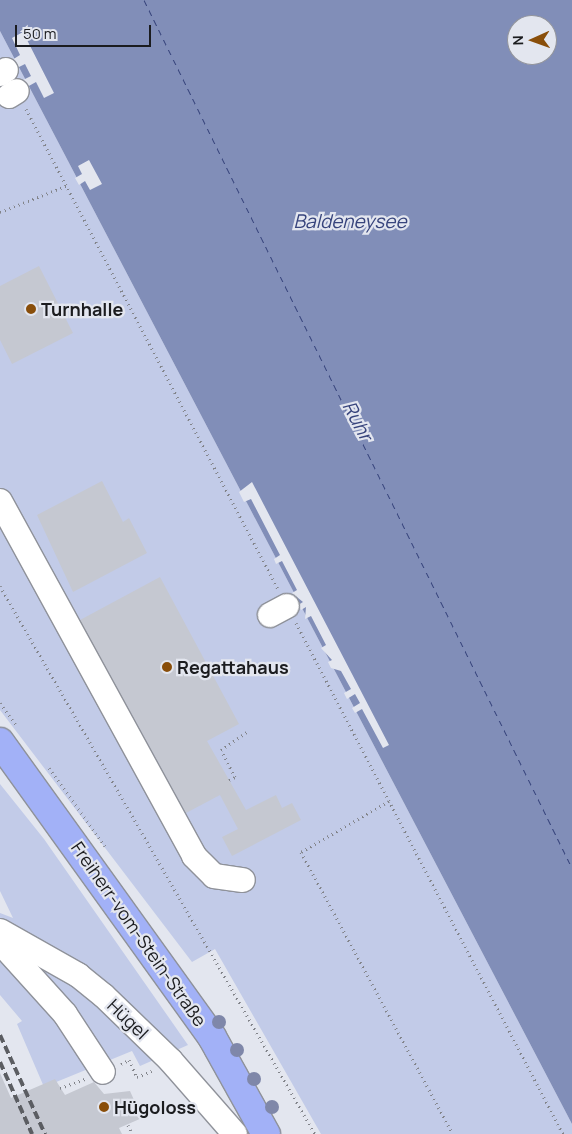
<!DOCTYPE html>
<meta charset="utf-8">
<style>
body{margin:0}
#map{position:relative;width:572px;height:1134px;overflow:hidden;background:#e3e6ef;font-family:Manrope,sans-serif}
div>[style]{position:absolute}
.green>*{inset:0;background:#c2cbe8}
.water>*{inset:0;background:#818eb8}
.pier>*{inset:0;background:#e3e6ef}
.ferry>*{height:1px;margin-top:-0.5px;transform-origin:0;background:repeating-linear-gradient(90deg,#37447c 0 6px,transparent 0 11px)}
.building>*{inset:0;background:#c5c8d1}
.path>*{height:3px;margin-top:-1.5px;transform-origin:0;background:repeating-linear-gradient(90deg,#82848a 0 1px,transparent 0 5px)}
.roads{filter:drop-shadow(1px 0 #8f929a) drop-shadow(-1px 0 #8f929a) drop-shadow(0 1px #8f929a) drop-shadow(0 -1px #8f929a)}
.minor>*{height:24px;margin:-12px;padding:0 12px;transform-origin:12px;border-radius:12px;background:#fff}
.major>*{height:28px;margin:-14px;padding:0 14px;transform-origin:14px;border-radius:14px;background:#a2b1f7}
.rail>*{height:4px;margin-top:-2px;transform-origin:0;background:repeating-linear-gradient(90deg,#5b5d62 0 8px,transparent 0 12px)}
.trees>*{width:14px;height:14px;margin:-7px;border-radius:50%;background:#7f87a9}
.dots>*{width:14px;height:14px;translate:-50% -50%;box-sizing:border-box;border:2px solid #e3e6ef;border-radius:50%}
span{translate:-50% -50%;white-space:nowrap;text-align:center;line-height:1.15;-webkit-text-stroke:4.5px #e3e6ef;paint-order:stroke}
.poi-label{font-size:18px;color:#1b1c1f;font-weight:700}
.left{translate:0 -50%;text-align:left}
.street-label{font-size:18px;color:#1b1c1f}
.water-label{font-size:19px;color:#37447c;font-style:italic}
.north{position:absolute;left:507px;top:15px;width:50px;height:50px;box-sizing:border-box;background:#e3e6ef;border:1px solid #93959c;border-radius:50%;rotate:268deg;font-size:14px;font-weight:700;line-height:20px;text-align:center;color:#1b1c1f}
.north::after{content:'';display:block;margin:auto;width:18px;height:22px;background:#894e0a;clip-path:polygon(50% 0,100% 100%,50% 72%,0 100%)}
.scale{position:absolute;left:15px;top:25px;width:136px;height:22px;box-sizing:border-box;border:2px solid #1b1c1f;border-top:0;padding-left:6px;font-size:15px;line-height:18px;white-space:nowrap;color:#1b1c1f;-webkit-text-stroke:4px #e3e6ef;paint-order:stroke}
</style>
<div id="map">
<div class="green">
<div style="clip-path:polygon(0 31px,572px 1124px,572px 1134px,321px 1134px,215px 949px,192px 962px,0 710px)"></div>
<div style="clip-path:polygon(0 784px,44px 839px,188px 1045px,140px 1066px,132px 1051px,44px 1087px,17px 1024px,22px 1021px,0 995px,0 913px,13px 918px,0 891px)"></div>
</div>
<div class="water">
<div style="clip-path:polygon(evenodd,0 0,572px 0,572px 1124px,0 31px,0 0,517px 25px,547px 25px,547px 55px,517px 55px,517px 25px)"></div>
</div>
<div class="pier">
<div style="clip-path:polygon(23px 32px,54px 93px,44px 98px,36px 82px,27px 87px,23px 80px,31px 76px,25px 64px,17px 68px,12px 60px,20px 55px,12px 38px)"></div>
<div style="clip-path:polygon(89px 160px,102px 184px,90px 190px,85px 181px,79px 185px,75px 178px,82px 174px,78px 166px)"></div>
<div style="clip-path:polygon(252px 482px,389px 745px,383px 748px,362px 709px,355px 713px,352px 708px,360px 703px,355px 694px,347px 699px,344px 693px,351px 689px,341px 671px,331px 668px,328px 662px,332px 660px,321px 648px,326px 645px,311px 616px,305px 619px,306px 607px,301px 610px,298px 605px,303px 602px,292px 593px,297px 590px,282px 561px,276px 564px,274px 559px,280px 555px,251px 499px,244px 502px,239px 492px)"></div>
</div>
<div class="ferry">
<div style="left:144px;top:0;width:968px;rotate:63.75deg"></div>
</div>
<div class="building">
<div style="clip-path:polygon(39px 266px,73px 333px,12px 364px,0 340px,0 286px)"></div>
<div style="clip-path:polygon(102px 481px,123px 522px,129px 518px,147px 553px,73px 592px,37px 515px)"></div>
<div style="clip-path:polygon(160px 577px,239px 724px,207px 741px,246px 810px,276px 795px,282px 808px,292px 803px,301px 820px,232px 856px,222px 837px,238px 829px,220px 795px,186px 813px,80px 620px)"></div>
<div style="clip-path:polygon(0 1073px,11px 1098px,55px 1079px,65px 1095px,94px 1082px,104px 1094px,130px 1091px,142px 1118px,119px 1128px,122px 1134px,0 1134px)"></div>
</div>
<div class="path">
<div style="left:26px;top:109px;width:542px;rotate:62.3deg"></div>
<div style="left:0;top:212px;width:71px;rotate:-21.5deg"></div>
<div style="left:0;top:586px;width:632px;rotate:60.11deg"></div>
<div style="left:296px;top:623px;width:577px;rotate:62.41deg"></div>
<div style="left:0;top:703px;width:27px;rotate:54deg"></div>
<div style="left:49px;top:768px;width:96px;rotate:54.3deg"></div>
<div style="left:229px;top:780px;width:7px;rotate:-27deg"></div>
<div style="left:235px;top:777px;width:30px;rotate:-117deg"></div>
<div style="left:221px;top:750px;width:32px;rotate:-35deg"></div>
<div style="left:389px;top:801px;width:102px;rotate:149.9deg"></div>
<div style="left:301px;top:852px;width:320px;rotate:61.7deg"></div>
<div style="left:121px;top:1064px;width:9px;rotate:-27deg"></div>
<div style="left:129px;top:1060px;width:19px;rotate:65deg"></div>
<div style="left:137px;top:1077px;width:16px;rotate:-22deg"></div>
<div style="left:60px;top:1088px;width:27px;rotate:-20deg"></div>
<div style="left:128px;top:1125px;width:10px;rotate:66deg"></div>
</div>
<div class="roads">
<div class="minor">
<div style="left:0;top:74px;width:7px;rotate:-34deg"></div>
<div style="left:9px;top:96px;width:9px;rotate:-32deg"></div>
<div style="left:0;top:501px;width:405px;rotate:61.3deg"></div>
<div style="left:194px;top:856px;width:28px;rotate:45deg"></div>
<div style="left:214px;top:876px;width:29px;rotate:8deg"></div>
<div style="left:270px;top:615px;width:19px;rotate:-28deg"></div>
<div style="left:0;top:931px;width:90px;rotate:29.4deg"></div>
<div style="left:78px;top:975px;width:33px;rotate:39deg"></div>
<div style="left:104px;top:996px;width:93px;rotate:44.1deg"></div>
<div style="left:171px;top:1061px;width:97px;rotate:48.8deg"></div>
<div style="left:0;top:942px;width:97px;rotate:47.9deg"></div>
<div style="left:65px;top:1014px;width:69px;rotate:56.8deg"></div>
</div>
<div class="major">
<div style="left:0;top:742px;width:363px;rotate:54.3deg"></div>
<div style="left:212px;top:1037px;width:111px;rotate:60.9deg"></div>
</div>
</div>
<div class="rail">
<div style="left:0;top:1035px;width:109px;rotate:65.6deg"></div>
<div style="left:0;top:1062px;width:79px;rotate:66deg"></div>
</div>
<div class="trees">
<div style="left:219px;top:1022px"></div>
<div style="left:237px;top:1050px"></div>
<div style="left:254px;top:1079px"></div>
<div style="left:272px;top:1107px"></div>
</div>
<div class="dots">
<div style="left:31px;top:309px;background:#894e0a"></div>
<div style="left:167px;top:667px;background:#894e0a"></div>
<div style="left:104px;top:1107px;background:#894e0a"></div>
</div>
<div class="poi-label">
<span class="left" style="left:41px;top:309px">Turnhalle</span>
<span class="left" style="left:177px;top:667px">Regattahaus</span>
<span class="left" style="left:114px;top:1107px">Hügoloss</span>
</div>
<div class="street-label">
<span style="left:139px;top:934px;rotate:55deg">Freiherr-vom-Stein-Straße</span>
<span style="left:128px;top:1019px;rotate:44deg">Hügel</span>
</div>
<div class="water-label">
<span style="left:350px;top:222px">Baldeneysee</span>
<span style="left:357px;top:421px;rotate:62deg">Ruhr</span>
</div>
<div class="north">N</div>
<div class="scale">50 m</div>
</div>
